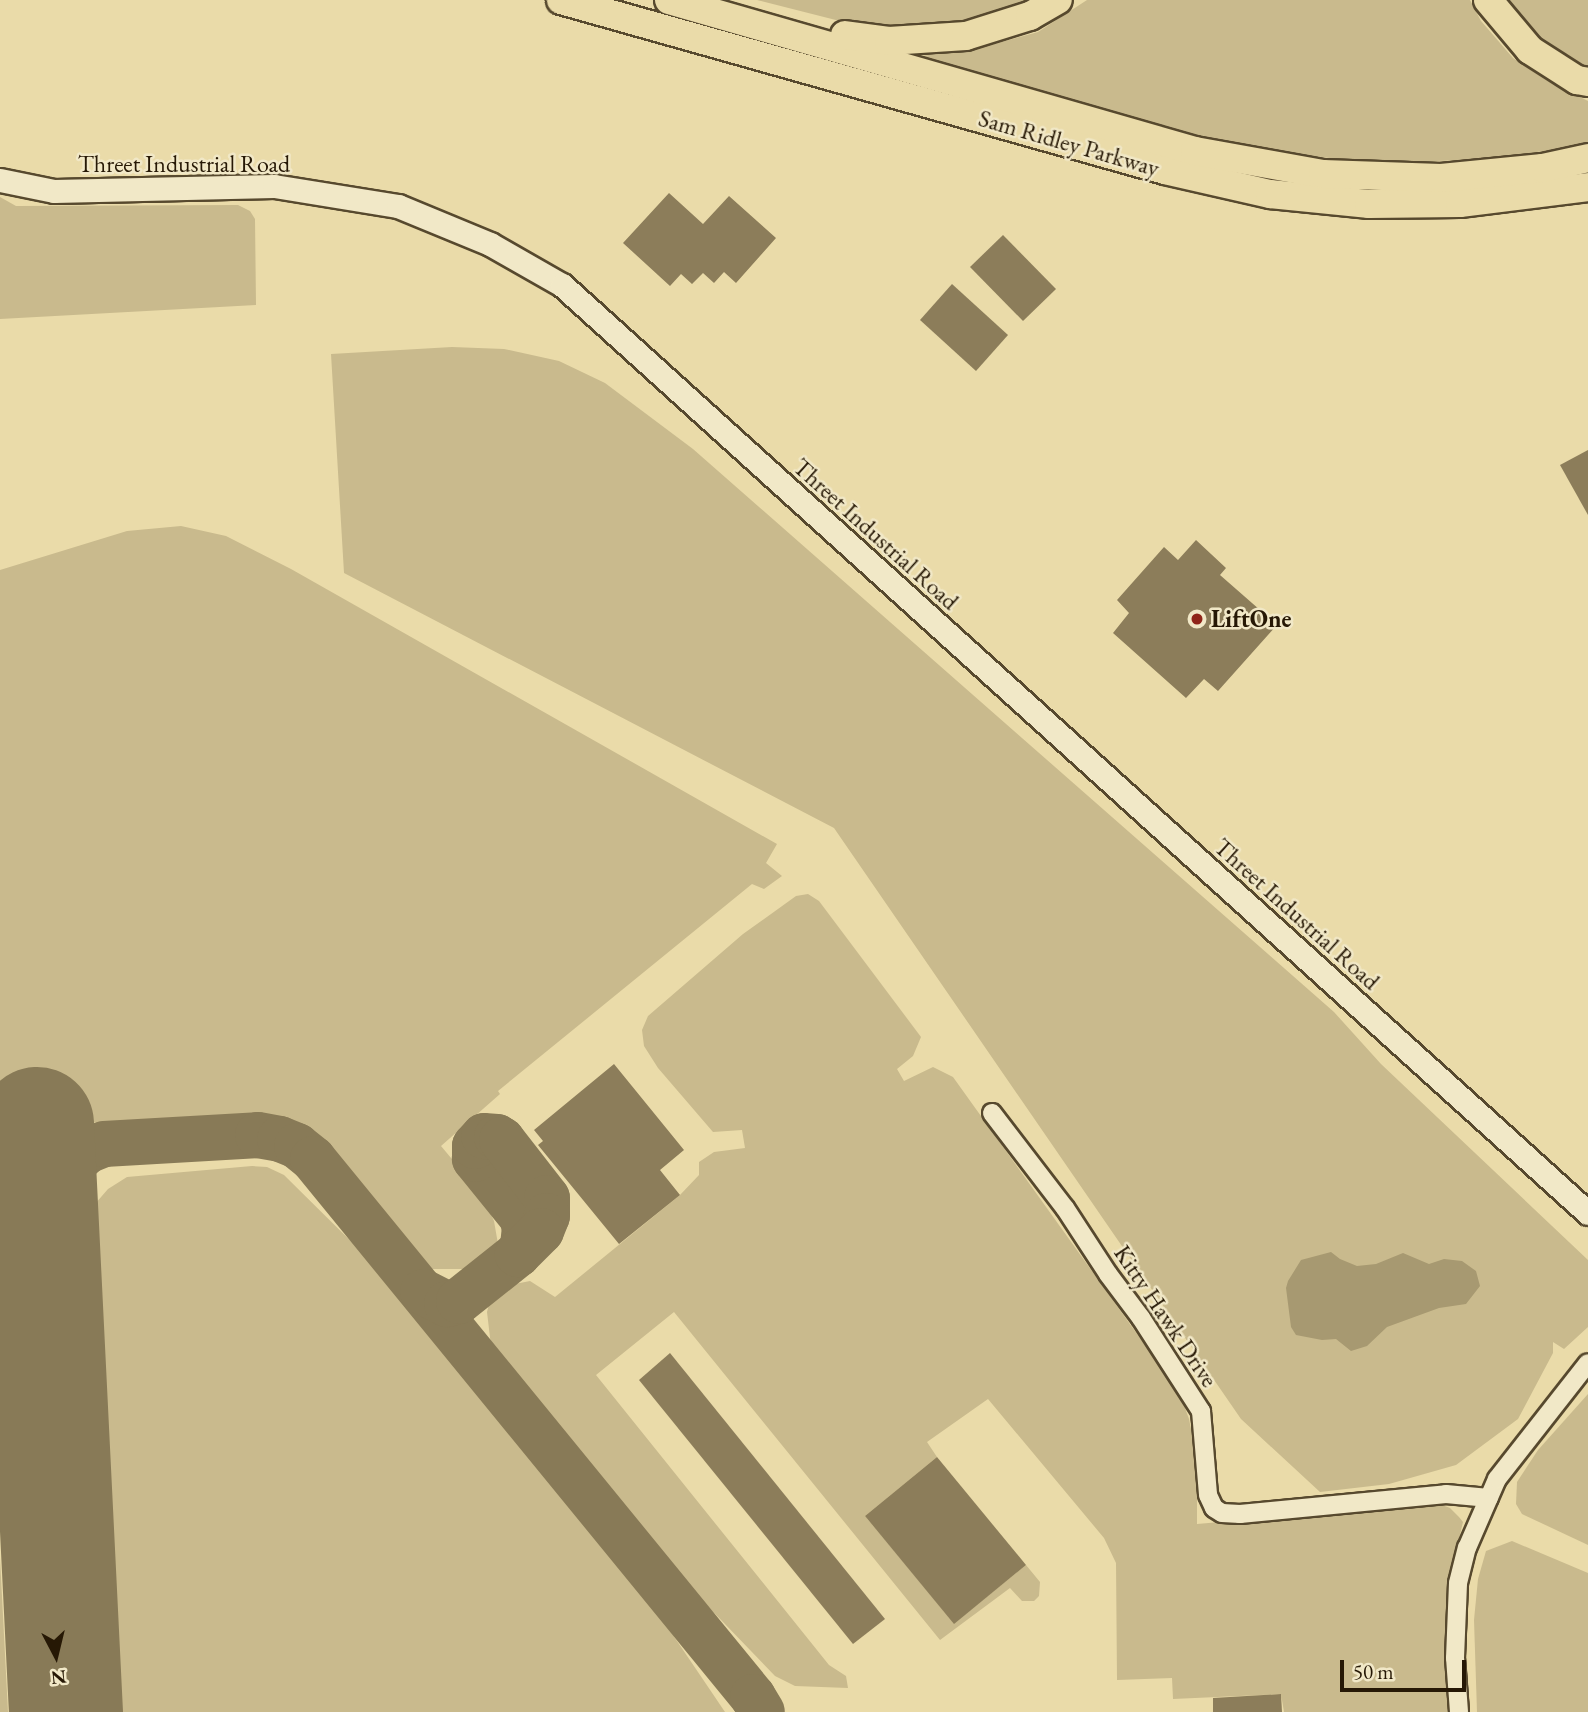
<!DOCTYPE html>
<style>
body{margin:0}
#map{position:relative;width:1588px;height:1712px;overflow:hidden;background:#eadba9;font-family:"EB Garamond",serif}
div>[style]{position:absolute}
.green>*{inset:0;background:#c9ba8d}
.water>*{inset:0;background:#a79971}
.taxiway>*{height:46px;margin:-23px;padding:0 23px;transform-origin:23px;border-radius:23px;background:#887a57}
.runway>*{height:114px;margin:-57px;padding:0 57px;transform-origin:57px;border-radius:57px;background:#887a57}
.building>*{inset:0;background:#8c7d5a}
.roads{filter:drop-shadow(2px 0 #57492e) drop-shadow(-2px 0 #57492e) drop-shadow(0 2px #57492e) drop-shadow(0 -2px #57492e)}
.minor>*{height:18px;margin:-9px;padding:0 9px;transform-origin:9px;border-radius:9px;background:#f1e8c7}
.tertiary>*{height:23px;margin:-11.5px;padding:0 11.5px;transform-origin:11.5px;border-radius:11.5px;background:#f1e8c7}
.primary>*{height:28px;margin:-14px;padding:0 14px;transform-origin:14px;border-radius:14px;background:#eadba9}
.dots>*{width:19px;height:19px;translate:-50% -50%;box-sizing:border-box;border:4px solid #f1e8c7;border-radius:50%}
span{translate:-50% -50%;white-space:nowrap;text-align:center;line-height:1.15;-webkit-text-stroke:5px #f1e8c7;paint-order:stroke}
.street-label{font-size:24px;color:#261805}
.poi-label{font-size:24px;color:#261805;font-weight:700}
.left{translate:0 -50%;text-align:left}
.north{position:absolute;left:21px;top:1621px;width:70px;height:70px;-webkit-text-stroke:5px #f1e8c7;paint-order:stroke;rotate:173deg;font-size:19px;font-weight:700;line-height:28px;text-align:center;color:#261805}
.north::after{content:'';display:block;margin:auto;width:24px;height:32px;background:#261805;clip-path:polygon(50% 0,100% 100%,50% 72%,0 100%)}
.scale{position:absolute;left:1340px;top:1660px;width:126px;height:32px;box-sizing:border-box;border:4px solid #261805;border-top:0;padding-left:9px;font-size:21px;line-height:24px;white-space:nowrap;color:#261805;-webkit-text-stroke:5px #f1e8c7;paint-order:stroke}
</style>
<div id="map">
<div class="green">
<div style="clip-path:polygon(757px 0,1042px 0,1009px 17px,883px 32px)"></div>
<div style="clip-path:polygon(1087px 0,1470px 0,1481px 21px,1513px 58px,1546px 80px,1588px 101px,1588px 144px,1492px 159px,1408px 162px,1337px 159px,1261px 149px,1175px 130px,920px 56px,972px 50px,1038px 32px)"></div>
<div style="clip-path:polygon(1496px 0,1588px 0,1588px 76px,1552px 58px)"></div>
<div style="clip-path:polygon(0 197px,16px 206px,238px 205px,250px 211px,255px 219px,256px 305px,0 319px)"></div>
<div style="clip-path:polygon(452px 347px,504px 349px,559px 361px,605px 383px,693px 449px,1334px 1012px,1381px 1064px,1588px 1260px,1588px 1327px,1564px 1349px,1553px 1342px,1553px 1353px,1518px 1419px,1456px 1465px,1389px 1484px,1320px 1492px,1241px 1419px,834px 828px,344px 573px,331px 354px)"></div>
<div style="clip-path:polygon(181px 526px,226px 536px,291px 569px,777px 844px,766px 863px,782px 876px,764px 889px,752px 884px,498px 1091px,500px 1094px,441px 1146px,482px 1195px,494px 1221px,498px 1244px,466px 1269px,429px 1269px,314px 1133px,281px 1118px,257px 1115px,0 1127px,0 570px,127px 531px)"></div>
<div style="clip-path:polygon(808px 894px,819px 901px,921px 1037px,913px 1056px,897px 1069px,904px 1081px,933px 1067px,953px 1077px,1180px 1394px,1189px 1419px,1197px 1459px,1197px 1524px,1437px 1503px,1450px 1508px,1459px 1517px,1463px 1522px,1446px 1592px,1448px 1712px,1284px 1712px,1281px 1694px,1173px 1699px,1172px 1678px,1117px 1680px,1116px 1563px,1104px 1538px,988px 1399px,927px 1442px,937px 1457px,865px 1516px,954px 1623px,1026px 1565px,1040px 1582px,1039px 1596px,1034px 1601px,1022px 1601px,1010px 1588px,940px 1640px,674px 1312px,596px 1375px,829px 1665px,846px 1676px,848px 1688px,795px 1686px,775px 1676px,669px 1566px,491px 1346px,487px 1312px,489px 1304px,500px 1294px,515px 1284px,530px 1281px,555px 1297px,680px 1195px,699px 1175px,699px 1162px,714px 1152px,745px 1148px,742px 1130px,713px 1132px,658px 1068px,644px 1046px,642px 1030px,648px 1016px,743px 934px,796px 896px)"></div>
<div style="clip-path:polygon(252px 1166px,267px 1167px,284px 1175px,381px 1271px,654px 1607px,725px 1712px,122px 1712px,103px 1348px,100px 1332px,93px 1331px,88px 1220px,95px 1204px,108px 1189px,127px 1177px)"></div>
<div style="clip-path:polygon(1588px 1394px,1588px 1545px,1522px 1514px,1516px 1504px,1517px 1482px,1538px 1450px)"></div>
<div style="clip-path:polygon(1512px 1541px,1588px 1573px,1588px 1712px,1477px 1712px,1474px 1620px,1478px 1579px,1486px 1551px)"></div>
<div style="clip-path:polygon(0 1558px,8px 1712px,0 1712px)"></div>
</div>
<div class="water">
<div style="clip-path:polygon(1331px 1252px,1340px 1259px,1357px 1266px,1376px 1264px,1403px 1253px,1429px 1264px,1444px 1259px,1462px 1261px,1476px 1271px,1480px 1286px,1466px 1304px,1439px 1308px,1387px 1327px,1367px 1346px,1351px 1351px,1336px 1339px,1322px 1340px,1296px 1335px,1291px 1327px,1286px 1288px,1288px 1281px,1301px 1260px)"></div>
</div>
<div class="taxiway">
<div style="left:0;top:1167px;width:76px;rotate:-4.5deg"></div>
<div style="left:76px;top:1161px;width:15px;rotate:-42deg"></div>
<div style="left:87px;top:1151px;width:18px;rotate:-22deg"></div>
<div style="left:104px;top:1144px;width:154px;rotate:-3.3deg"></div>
<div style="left:258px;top:1135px;width:22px;rotate:10deg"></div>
<div style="left:280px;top:1139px;width:18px;rotate:22deg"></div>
<div style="left:297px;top:1146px;width:21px;rotate:39deg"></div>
<div style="left:313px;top:1159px;width:695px;rotate:50.72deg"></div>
<div style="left:753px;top:1697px;width:17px;rotate:59deg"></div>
<div style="left:423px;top:1292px;width:27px;rotate:27deg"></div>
<div style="left:447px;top:1304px;width:12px;rotate:-14deg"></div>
<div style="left:459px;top:1301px;width:75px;rotate:-38.5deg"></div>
<div style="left:518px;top:1254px;width:9px;rotate:-58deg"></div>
<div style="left:523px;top:1246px;width:18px;rotate:-84deg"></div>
<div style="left:525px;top:1228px;width:11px;rotate:-105deg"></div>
<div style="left:522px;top:1217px;width:75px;rotate:-129deg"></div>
<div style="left:475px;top:1159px;width:13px;rotate:-90deg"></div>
<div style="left:475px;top:1146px;width:13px;rotate:-48deg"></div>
<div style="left:484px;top:1136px;width:13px;rotate:4deg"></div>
<div style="left:497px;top:1137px;width:6px;rotate:31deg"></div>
<div style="left:502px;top:1140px;width:73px;rotate:52.2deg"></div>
<div style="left:547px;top:1198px;width:18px;rotate:90deg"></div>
<div style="left:547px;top:1216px;width:16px;rotate:112deg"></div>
<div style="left:541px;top:1231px;width:33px;rotate:135deg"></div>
</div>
<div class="runway">
<div style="left:37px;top:1124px;width:589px;rotate:87.18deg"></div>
</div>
<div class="building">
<div style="clip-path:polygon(669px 193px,703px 224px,729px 196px,776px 238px,736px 283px,724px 272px,714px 283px,703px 273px,692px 284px,681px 274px,670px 286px,623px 243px)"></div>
<div style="clip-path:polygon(1003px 235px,1056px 289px,1023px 321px,970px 267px)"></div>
<div style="clip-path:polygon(952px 284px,1008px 335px,976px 371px,920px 320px)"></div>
<div style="clip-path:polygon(1588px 450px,1588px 515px,1560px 465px)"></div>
<div style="clip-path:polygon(1196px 540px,1226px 568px,1220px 575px,1277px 625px,1218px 691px,1204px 679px,1186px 698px,1113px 633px,1129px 613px,1117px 600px,1164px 547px,1178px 560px)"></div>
<div style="clip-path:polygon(614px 1064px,684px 1150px,660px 1170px,680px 1195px,619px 1244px,538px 1145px,543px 1141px,534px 1130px)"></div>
<div style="clip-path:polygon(670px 1353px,885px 1619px,853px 1644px,639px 1380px)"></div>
<div style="clip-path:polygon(937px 1457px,1026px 1565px,954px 1624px,865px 1516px)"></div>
<div style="clip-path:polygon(1281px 1694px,1282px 1712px,1213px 1712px,1213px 1698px)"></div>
</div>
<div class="roads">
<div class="minor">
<div style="left:992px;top:1113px;width:120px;rotate:52.5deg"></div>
<div style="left:1065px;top:1208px;width:79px;rotate:56.9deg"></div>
<div style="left:1108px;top:1274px;width:55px;rotate:53.1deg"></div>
<div style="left:1141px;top:1318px;width:111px;rotate:57.2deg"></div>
<div style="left:1201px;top:1411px;width:84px;rotate:85.2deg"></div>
<div style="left:1208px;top:1495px;width:14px;rotate:65deg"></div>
<div style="left:1214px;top:1508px;width:9px;rotate:32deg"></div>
<div style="left:1222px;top:1513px;width:18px;rotate:3deg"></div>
<div style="left:1240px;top:1514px;width:207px;rotate:-5.5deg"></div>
<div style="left:1446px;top:1494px;width:43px;rotate:5.3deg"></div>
<div style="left:1459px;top:1712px;width:54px;rotate:-94.2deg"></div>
<div style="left:1455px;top:1658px;width:75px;rotate:-87.7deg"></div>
<div style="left:1458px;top:1583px;width:36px;rotate:-76deg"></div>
<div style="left:1467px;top:1548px;width:75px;rotate:-66.5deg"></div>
<div style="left:1497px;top:1479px;width:147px;rotate:-51.9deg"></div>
</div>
<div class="tertiary">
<div style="left:0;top:180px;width:55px;rotate:11.5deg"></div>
<div style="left:54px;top:191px;width:220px;rotate:-1.3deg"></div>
<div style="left:274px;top:186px;width:126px;rotate:9.2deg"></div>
<div style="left:398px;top:206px;width:100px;rotate:22.4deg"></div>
<div style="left:490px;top:244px;width:83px;rotate:29.7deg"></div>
<div style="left:562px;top:285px;width:1383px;rotate:42.13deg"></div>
</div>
<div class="primary">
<div style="left:561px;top:0;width:627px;rotate:15.72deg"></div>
<div style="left:1165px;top:170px;width:108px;rotate:12.9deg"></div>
<div style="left:1270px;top:194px;width:100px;rotate:5.8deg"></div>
<div style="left:1369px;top:204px;width:91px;rotate:-0.6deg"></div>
<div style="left:1460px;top:203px;width:129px;rotate:-7.1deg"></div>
<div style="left:669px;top:0;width:547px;rotate:16.02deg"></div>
<div style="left:1195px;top:151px;width:130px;rotate:10.2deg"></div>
<div style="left:1323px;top:174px;width:118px;rotate:1.9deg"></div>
<div style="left:1441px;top:178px;width:102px;rotate:-5.6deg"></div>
<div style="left:1543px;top:168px;width:46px;rotate:-12.5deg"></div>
<div style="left:1488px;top:0;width:65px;rotate:50deg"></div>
<div style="left:1530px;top:50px;width:56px;rotate:32.6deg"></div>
<div style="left:1577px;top:80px;width:11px;rotate:10deg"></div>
<div style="left:845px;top:35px;width:44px;rotate:7.8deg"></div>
<div style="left:889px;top:41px;width:77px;rotate:-3.7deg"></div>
<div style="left:966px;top:36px;width:67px;rotate:-17.4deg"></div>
<div style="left:1030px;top:16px;width:32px;rotate:-30deg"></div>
</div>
</div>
<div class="dots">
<div style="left:1197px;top:619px;background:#8f2418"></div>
</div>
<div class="street-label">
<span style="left:1069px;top:143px;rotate:16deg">Sam Ridley Parkway</span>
<span style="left:184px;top:164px">Threet Industrial Road</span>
<span style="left:876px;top:534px;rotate:42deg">Threet Industrial Road</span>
<span style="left:1297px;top:914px;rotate:42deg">Threet Industrial Road</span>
<span style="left:1166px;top:1316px;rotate:56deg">Kitty Hawk Drive</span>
</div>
<div class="poi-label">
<span class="left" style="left:1211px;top:619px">LiftOne</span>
</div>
<div class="north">N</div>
<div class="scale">50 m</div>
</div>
